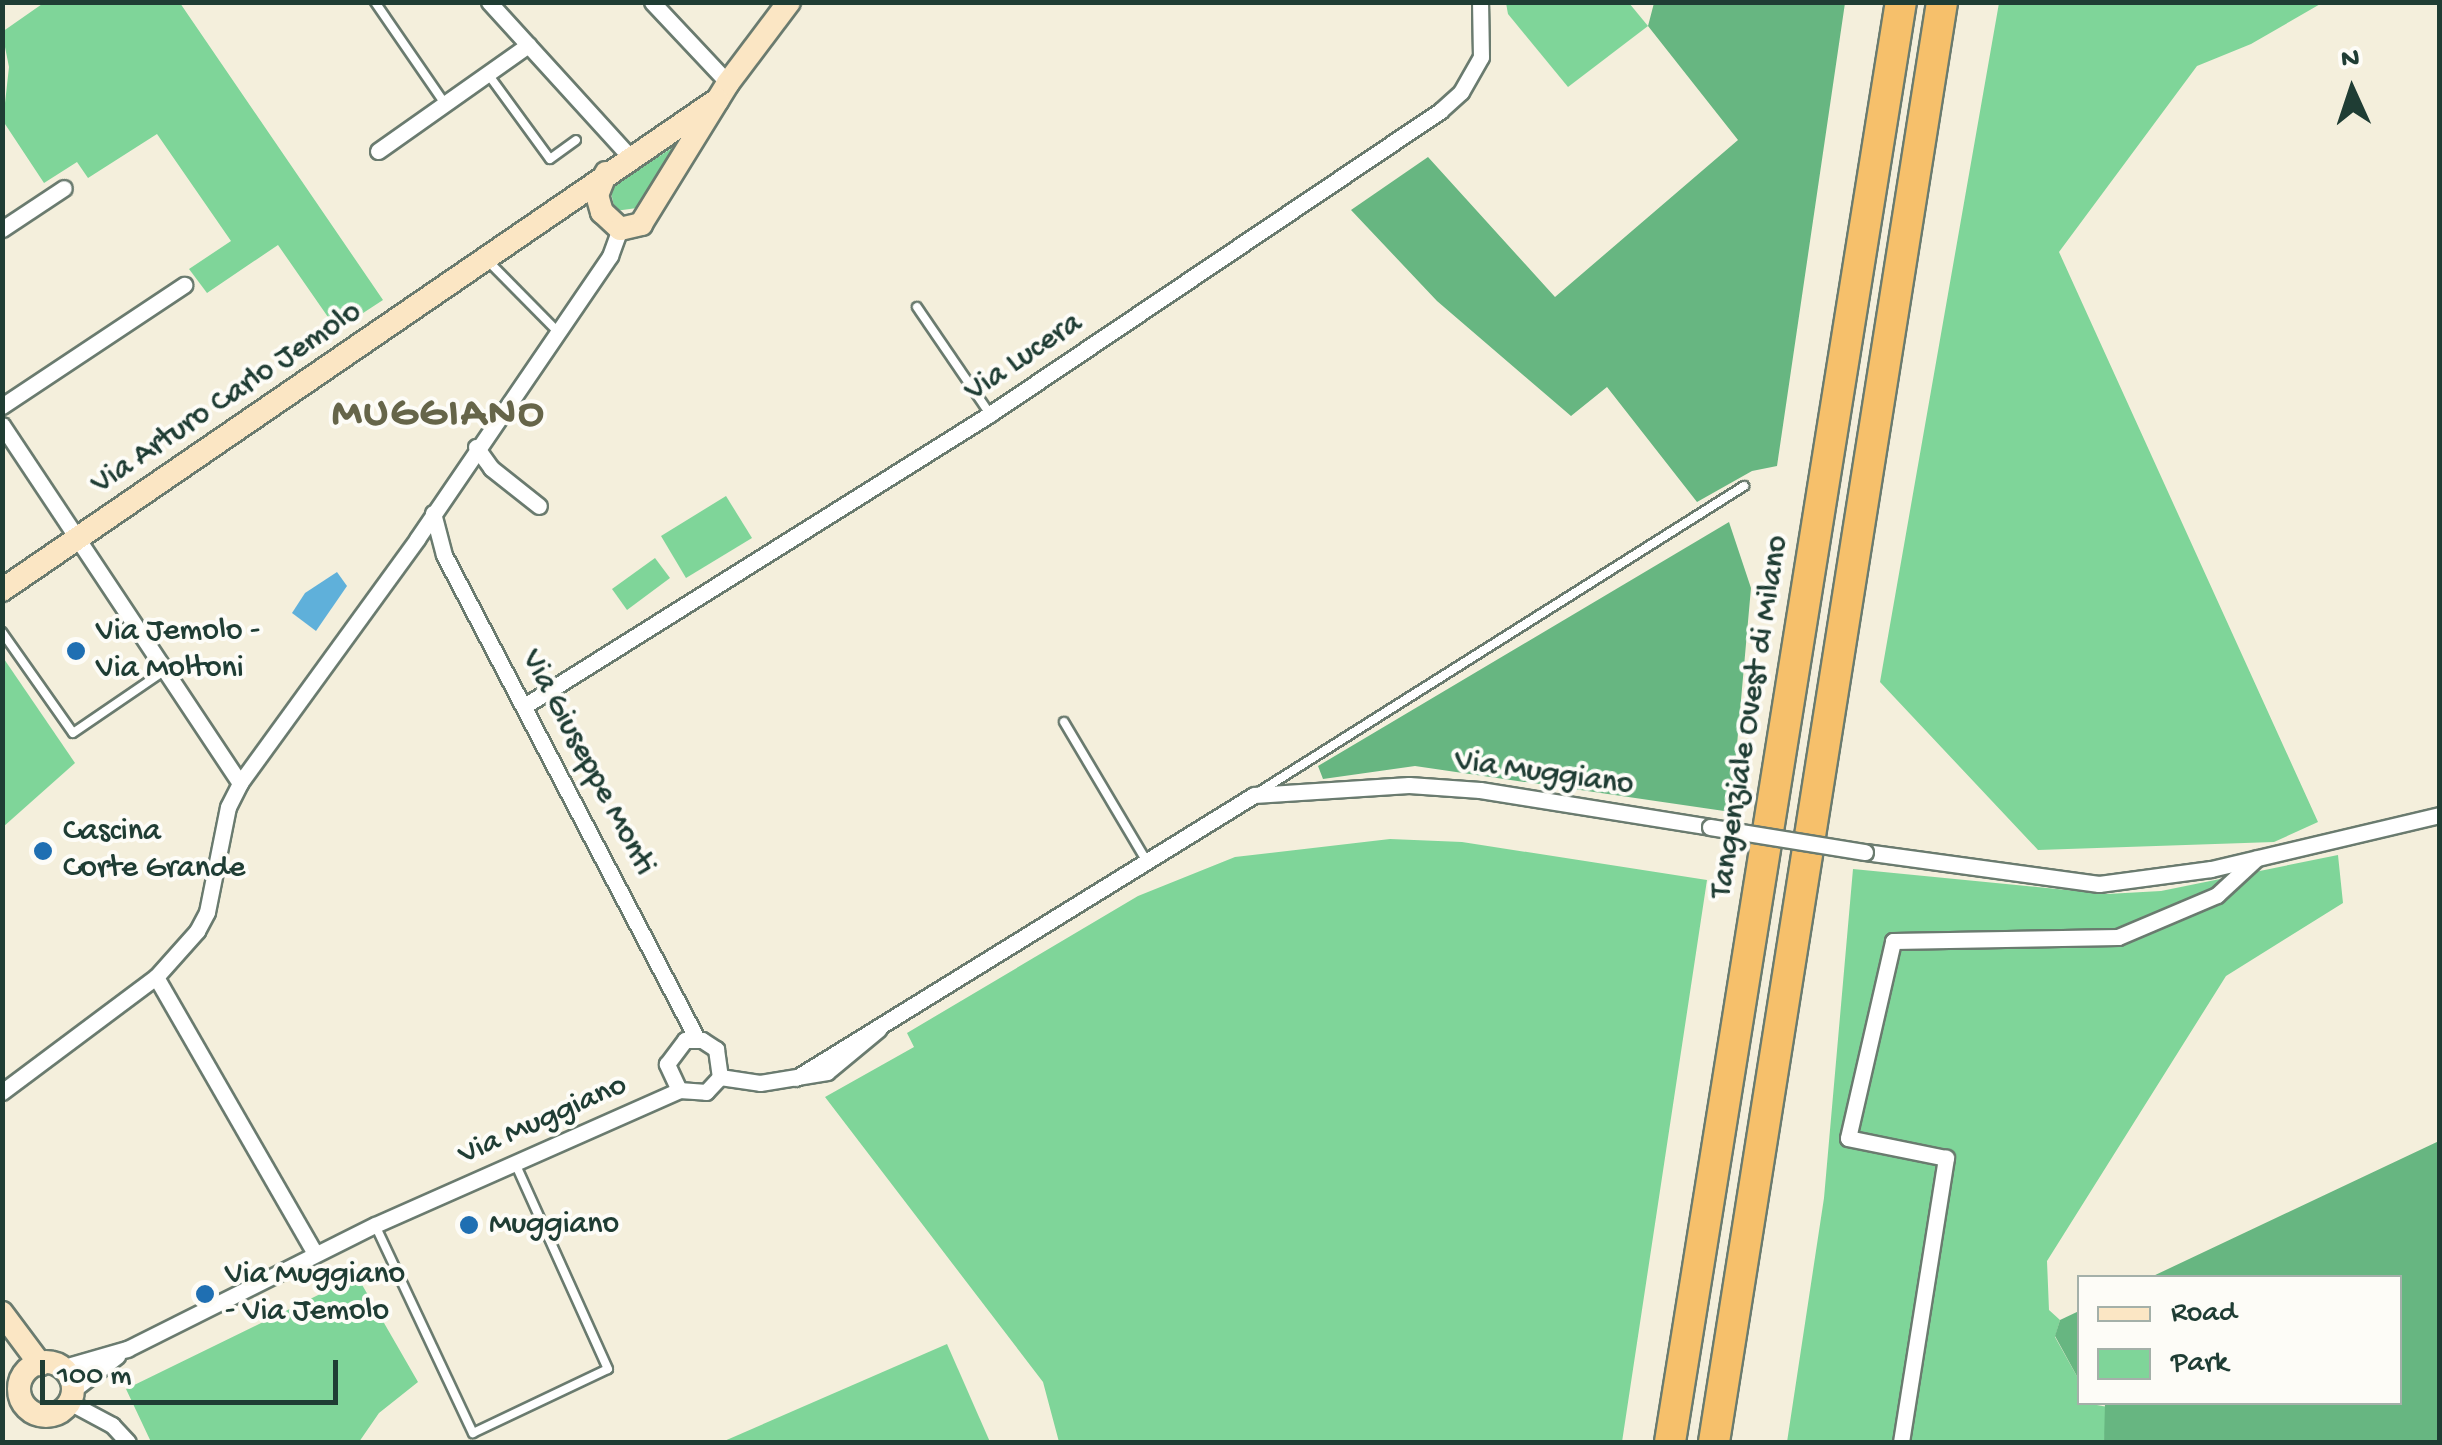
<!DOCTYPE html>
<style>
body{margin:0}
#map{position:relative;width:2442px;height:1445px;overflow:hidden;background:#f4efdc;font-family:"Gochi Hand",sans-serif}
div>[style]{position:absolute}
.green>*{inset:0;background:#7fd599}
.forest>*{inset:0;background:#67b681}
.water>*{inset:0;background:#5fb0da}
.roads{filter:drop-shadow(2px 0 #6a7b6f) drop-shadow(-2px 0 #6a7b6f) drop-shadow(0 2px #6a7b6f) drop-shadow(0 -2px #6a7b6f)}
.lane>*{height:8px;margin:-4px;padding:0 4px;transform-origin:4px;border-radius:4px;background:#fff}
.street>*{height:15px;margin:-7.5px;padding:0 7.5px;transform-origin:7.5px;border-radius:7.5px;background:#fff}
.secondary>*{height:22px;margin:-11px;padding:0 11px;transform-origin:11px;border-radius:11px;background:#fbe6c4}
.secondary>.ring{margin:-11px;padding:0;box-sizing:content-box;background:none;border:22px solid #fbe6c4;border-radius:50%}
.highway>*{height:30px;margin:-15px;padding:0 15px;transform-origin:15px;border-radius:15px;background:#f6c06b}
.bridges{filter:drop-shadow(2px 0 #6a7b6f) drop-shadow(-2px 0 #6a7b6f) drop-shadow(0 2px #6a7b6f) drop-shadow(0 -2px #6a7b6f)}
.street-bridge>*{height:15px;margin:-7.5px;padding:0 7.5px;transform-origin:7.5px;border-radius:7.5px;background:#fff}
.dots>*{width:28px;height:28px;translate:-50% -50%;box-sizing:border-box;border:5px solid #fdfcf7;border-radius:50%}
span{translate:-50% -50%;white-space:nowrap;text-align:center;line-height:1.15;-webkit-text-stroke:8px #fdfcf7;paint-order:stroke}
.street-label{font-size:32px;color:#1f3d34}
.poi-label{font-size:32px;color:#1f3d34}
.left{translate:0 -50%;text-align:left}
.district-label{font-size:42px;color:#666549;font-weight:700;letter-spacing:2.5px}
.frame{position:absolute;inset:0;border:5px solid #1f3d34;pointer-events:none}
.legend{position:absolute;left:2077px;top:1275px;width:325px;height:130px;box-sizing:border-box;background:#fdfcf7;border:2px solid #a4b0a9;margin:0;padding:12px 18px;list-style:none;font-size:30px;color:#1f3d34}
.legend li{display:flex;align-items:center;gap:20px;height:50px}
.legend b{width:50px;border:2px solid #a4b0a9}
.north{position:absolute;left:2302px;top:40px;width:100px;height:100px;-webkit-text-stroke:8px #fdfcf7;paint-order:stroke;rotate:357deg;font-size:28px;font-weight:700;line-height:40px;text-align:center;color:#1f3d34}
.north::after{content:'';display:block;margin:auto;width:35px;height:45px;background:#1f3d34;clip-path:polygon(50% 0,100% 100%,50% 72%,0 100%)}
.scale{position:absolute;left:40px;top:1360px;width:298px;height:45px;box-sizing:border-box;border:5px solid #1f3d34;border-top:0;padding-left:12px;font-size:30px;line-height:35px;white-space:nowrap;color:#1f3d34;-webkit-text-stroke:8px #fdfcf7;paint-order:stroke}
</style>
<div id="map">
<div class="green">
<div style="clip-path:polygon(45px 2px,180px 3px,383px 300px,337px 330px,278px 245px,207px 293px,189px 269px,231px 241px,157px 134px,88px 178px,77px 162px,44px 183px,3px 121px,9px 67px,2px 32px)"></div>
<div style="clip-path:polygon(1506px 3px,1629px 3px,1648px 26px,1568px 87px,1508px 14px)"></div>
<div style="clip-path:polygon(1999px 3px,2322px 3px,2251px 44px,2197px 66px,2059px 252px,2318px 822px,2274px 842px,2038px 850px,1880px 682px)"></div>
<div style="clip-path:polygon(678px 144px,637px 208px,615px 211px,610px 188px)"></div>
<div style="clip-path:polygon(726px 496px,752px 538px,686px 578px,661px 536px)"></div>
<div style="clip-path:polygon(655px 558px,670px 578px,627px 610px,612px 589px)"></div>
<div style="clip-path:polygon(2px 656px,75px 763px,3px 827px,2px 827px)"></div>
<div style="clip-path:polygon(1390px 839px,1462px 842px,1707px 880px,1622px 1442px,1059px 1442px,1043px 1382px,825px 1097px,914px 1047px,907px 1033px,1138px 896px,1235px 857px)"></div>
<div style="clip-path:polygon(2338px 855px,2343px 903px,2226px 976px,2047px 1261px,2049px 1310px,2060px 1320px,2055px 1337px,2079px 1380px,2080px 1402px,2108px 1407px,2104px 1442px,1787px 1442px,1824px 1198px,1853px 869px,2107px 894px,2161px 891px)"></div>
<div style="clip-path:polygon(357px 1276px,418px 1382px,379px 1413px,359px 1442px,151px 1442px,126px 1389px)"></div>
<div style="clip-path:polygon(947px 1344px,990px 1442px,722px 1442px)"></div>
</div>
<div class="forest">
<div style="clip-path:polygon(1654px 3px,1845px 3px,1777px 466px,1752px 471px,1697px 502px,1607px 387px,1571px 416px,1437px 301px,1351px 210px,1428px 157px,1555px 297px,1738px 140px,1648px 26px)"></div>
<div style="clip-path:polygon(1729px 522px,1751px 588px,1731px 812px,1415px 766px,1323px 779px,1318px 766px)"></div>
<div style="clip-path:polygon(2439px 1141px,2439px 1442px,2104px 1442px,2105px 1403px,2400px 1402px,2400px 1278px,2151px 1277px)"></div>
<div style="clip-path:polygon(2079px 1311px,2079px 1380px,2055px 1336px,2060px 1320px)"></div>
</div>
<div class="water">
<div style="clip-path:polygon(337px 572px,347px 586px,316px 631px,292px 613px,305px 593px)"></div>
</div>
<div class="roads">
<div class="lane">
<div style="left:375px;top:2px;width:124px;rotate:55.5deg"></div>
<div style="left:488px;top:74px;width:105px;rotate:53.9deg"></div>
<div style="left:550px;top:159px;width:32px;rotate:-36deg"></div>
<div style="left:489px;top:262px;width:95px;rotate:45.4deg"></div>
<div style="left:917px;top:307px;width:130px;rotate:55.7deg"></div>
<div style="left:2px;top:632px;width:123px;rotate:54.9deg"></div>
<div style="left:73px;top:733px;width:110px;rotate:-34.3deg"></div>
<div style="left:1064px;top:722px;width:161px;rotate:59.3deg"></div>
<div style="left:1262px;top:790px;width:570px;rotate:-32.24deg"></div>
<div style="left:375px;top:1225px;width:230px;rotate:64.8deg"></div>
<div style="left:473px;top:1433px;width:149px;rotate:-25.4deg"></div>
<div style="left:608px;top:1369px;width:224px;rotate:-114.3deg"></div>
</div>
<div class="street">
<div style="left:489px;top:2px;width:210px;rotate:47.7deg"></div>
<div style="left:652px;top:2px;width:111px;rotate:46.8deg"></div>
<div style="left:378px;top:151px;width:184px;rotate:-35.2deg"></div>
<div style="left:2px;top:229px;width:74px;rotate:-33.5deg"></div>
<div style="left:2px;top:406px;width:219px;rotate:-33.6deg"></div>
<div style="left:2px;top:425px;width:430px;rotate:56.4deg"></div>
<div style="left:476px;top:447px;width:26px;rotate:54deg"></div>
<div style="left:491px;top:468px;width:61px;rotate:38.4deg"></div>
<div style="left:433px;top:513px;width:43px;rotate:75.3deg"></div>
<div style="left:444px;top:555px;width:546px;rotate:62.4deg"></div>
<div style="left:526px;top:705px;width:548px;rotate:-32.09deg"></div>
<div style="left:990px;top:414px;width:543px;rotate:-33.95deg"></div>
<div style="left:1440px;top:111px;width:28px;rotate:-42deg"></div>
<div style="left:1461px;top:92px;width:40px;rotate:-60.3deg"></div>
<div style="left:1481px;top:57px;width:55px;rotate:-91deg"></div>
<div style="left:1865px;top:852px;width:236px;rotate:7.8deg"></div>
<div style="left:2099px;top:884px;width:113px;rotate:-7.6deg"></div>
<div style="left:2211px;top:869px;width:235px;rotate:-13.3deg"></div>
<div style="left:156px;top:977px;width:319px;rotate:60.1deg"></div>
<div style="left:720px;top:1077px;width:40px;rotate:8.5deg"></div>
<div style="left:760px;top:1083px;width:68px;rotate:-9.3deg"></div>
<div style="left:827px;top:1072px;width:67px;rotate:-39.6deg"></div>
<div style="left:796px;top:1078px;width:538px;rotate:-31.71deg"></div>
<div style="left:1254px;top:795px;width:155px;rotate:-3.7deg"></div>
<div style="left:1409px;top:785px;width:71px;rotate:4deg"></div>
<div style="left:1480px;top:790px;width:233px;rotate:9.1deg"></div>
<div style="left:679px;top:1090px;width:29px;rotate:-115deg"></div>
<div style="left:667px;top:1064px;width:30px;rotate:-53deg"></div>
<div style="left:685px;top:1040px;width:17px"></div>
<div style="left:702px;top:1040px;width:17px;rotate:33deg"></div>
<div style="left:716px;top:1049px;width:28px;rotate:82deg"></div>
<div style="left:2px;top:1092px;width:192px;rotate:-36.8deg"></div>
<div style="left:156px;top:977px;width:62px;rotate:-48.3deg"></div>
<div style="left:197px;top:931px;width:21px;rotate:-62deg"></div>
<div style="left:207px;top:912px;width:107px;rotate:-78.7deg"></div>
<div style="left:228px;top:807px;width:27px;rotate:-63deg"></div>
<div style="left:240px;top:783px;width:301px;rotate:-54deg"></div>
<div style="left:417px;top:539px;width:343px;rotate:-55.7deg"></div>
<div style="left:610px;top:256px;width:29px;rotate:-70deg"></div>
<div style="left:61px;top:1368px;width:69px;rotate:-16.1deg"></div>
<div style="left:127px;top:1349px;width:277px;rotate:-26.6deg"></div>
<div style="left:375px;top:1225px;width:333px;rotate:-23.9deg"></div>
<div style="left:679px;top:1090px;width:27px;rotate:4deg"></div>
<div style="left:706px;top:1092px;width:21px;rotate:-47deg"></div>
<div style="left:73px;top:1390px;width:56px;rotate:-37.7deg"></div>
<div style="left:69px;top:1402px;width:49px;rotate:28.1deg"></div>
<div style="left:112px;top:1425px;width:23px;rotate:47deg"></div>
<div style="left:1901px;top:1442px;width:288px;rotate:-81deg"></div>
<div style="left:1946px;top:1158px;width:100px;rotate:-168.5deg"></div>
<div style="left:1848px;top:1138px;width:202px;rotate:-77.1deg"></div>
<div style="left:1893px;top:941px;width:225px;rotate:-1deg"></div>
<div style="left:2118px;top:937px;width:108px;rotate:-23deg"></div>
<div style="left:2217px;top:895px;width:54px;rotate:-42.8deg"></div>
</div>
<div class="secondary">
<div style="left:606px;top:173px;width:24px;rotate:112deg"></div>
<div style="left:597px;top:195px;width:18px;rotate:74deg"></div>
<div style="left:602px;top:212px;width:25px;rotate:43deg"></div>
<div style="left:620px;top:229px;width:22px;rotate:-13deg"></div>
<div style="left:641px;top:224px;width:166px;rotate:-58.3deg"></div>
<div style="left:728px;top:83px;width:101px;rotate:-53deg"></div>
<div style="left:2px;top:590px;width:867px;rotate:-34.42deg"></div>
<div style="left:2px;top:1313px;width:64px;rotate:53.3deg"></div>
<div class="ring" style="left:19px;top:1362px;width:32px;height:32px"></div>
</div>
<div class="highway">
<div style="left:1670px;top:1442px;width:1458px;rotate:-80.89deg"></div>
<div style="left:1714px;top:1442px;width:1458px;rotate:-81deg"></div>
</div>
</div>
<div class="bridges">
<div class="street-bridge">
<div style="left:1710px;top:827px;width:157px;rotate:9.2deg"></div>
</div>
</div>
<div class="dots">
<div style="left:76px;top:651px;background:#1f6fb2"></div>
<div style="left:43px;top:851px;background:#1f6fb2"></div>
<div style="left:469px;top:1225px;background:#1f6fb2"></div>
<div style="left:205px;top:1294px;background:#1f6fb2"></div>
</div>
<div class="street-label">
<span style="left:1024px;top:358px;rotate:-34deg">Via Lucera</span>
<span style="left:227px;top:399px;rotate:-34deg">Via Arturo Carlo Jemolo</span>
<span style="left:1751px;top:717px;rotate:-81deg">Tangenziale Ovest di Milano</span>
<span style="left:587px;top:763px;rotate:62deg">Via Giuseppe Monti</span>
<span style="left:1544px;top:774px;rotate:8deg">Via Muggiano</span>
<span style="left:543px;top:1121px;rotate:-24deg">Via Muggiano</span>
</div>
<div class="poi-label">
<span class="left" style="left:96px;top:651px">Via Jemolo -<br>Via Moltoni</span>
<span class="left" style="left:63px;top:851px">Cascina<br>Corte Grande</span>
<span class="left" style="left:489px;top:1225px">Muggiano</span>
<span class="left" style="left:225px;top:1294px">Via Muggiano<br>- Via Jemolo</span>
</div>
<div class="district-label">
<span style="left:439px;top:416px">MUGGIANO</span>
</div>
<div class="frame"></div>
<ul class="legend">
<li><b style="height:12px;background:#fbe6c4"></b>Road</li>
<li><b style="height:28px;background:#7fd599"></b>Park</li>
</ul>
<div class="north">N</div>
<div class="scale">100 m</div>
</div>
